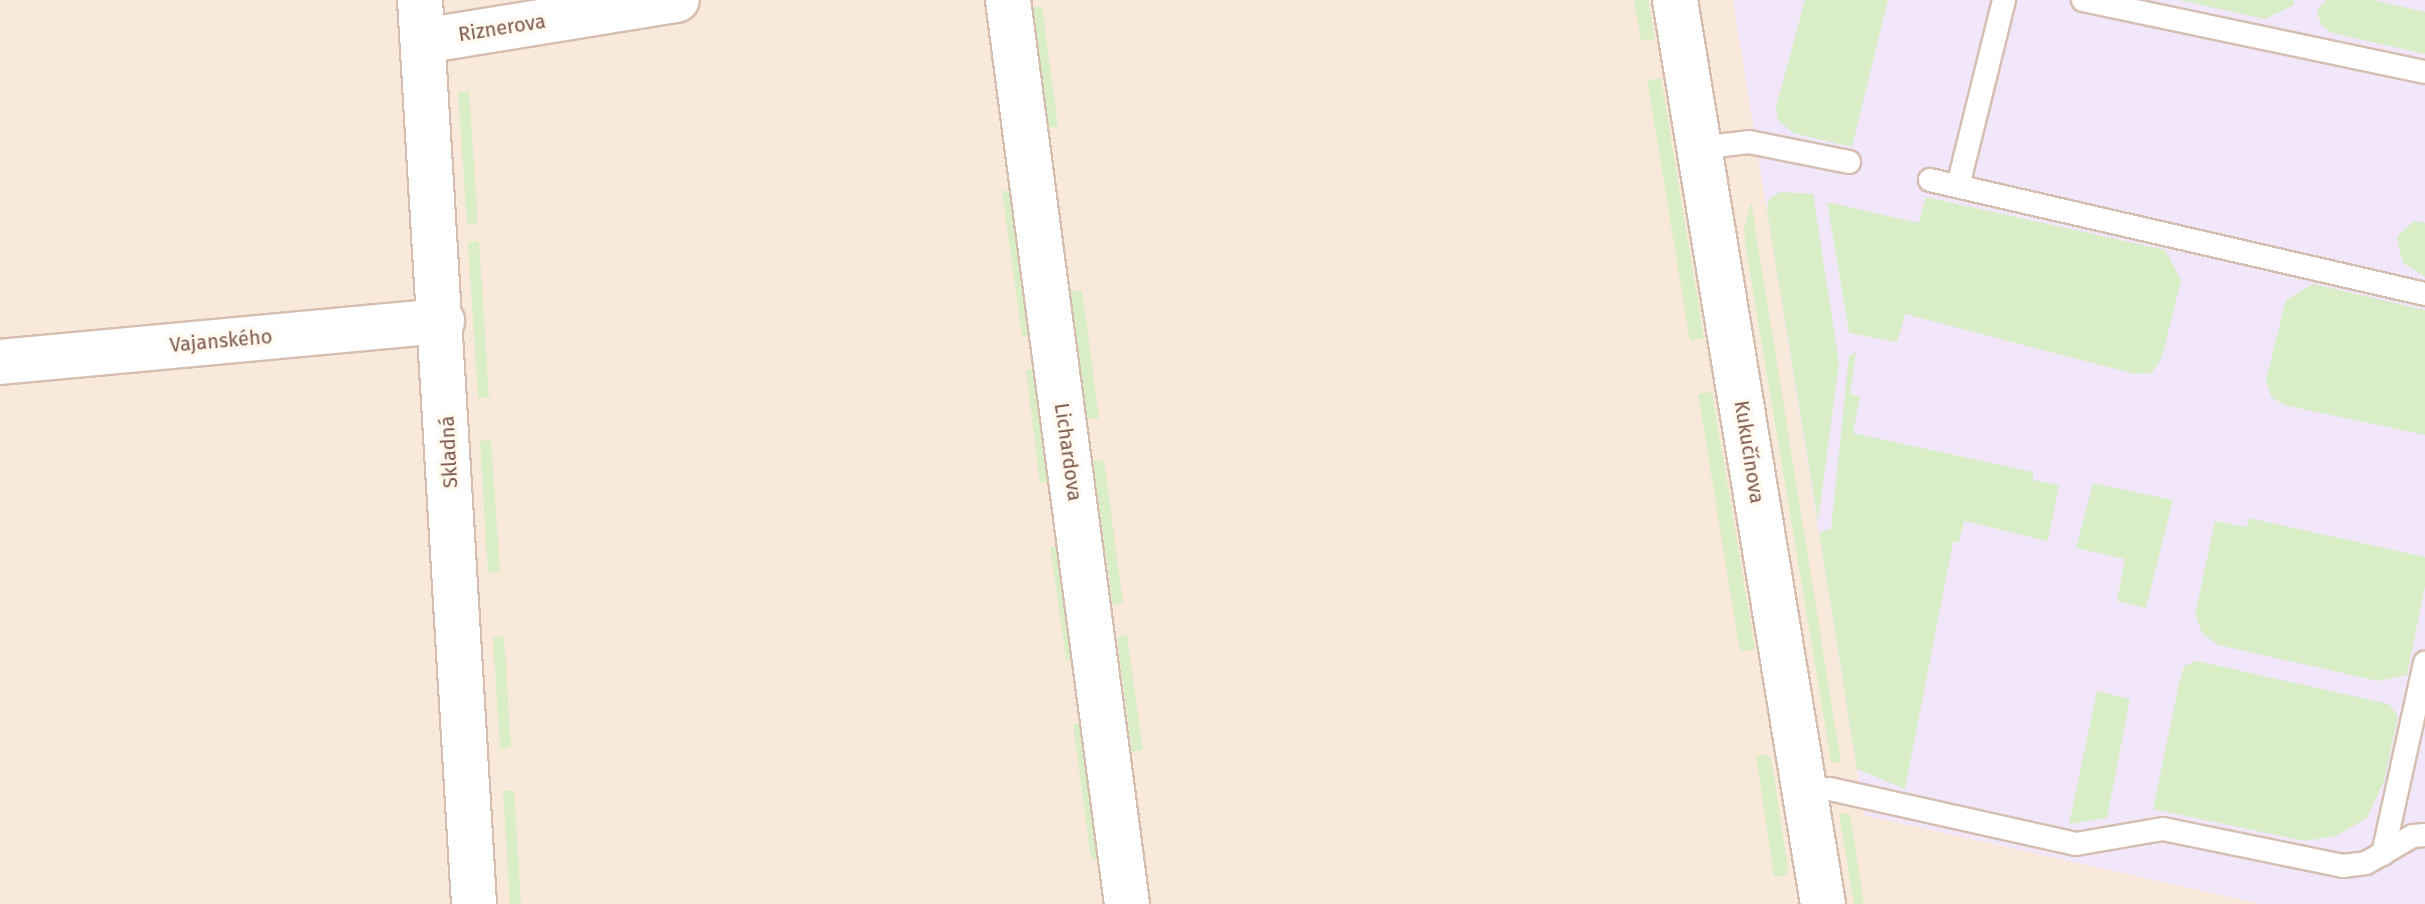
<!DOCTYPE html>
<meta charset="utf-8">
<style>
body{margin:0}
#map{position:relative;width:2425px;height:904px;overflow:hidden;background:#fef5ea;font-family:"Fira Sans",sans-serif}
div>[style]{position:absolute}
.residential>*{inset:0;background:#f9e9da}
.education>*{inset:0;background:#f2e6fb}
.green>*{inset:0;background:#d9eec6}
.roads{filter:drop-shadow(2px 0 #d5beb0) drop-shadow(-2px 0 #d5beb0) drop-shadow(0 2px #d5beb0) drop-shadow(0 -2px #d5beb0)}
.service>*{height:22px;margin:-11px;padding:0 11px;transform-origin:11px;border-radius:11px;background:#fff}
.minor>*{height:44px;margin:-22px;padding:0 22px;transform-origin:22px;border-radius:22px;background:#fff}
span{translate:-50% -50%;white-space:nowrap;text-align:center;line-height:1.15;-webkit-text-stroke:7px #fff9f2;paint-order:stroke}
.street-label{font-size:20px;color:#7c584a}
</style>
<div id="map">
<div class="residential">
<div style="clip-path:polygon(0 0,2425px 0,2425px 904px,0 904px)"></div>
</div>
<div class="education">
<div style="clip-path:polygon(1733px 0,2425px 0,2425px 904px,2261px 904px,1864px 815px)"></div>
</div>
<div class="green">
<div style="clip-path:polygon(1634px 0,1648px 0,1655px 39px,1641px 41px)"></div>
<div style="clip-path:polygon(1805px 0,1888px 0,1852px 147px,1793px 133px,1778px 120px,1776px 107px)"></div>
<div style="clip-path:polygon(2179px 0,2293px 0,2294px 5px,2265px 19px)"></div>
<div style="clip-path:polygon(2326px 0,2373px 0,2425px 12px,2425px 54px,2332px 33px,2321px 25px,2317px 11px)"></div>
<div style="clip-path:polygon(1042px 6px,1058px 127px,1048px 128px,1033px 7px)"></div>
<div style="clip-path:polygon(1661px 78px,1704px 338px,1690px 341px,1647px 80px)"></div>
<div style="clip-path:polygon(469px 91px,478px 223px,467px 224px,458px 92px)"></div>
<div style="clip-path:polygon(1002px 191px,1011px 191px,1031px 336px,1022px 337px)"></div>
<div style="clip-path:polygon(1780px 192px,1813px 194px,1839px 363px,1818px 522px,1767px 210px,1768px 200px)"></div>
<div style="clip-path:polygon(1926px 197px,2165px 250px,2181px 280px,2162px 357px,2152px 373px,2135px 374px,1905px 314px,1897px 342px,1849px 333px,1827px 202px,1919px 223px)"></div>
<div style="clip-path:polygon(1751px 201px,1841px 763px,1831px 762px,1747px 255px,1744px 229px)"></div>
<div style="clip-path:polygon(2414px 221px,2425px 223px,2425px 277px,2403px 263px,2400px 253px,2397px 237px)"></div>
<div style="clip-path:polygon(479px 241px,489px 398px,478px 398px,468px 242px)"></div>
<div style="clip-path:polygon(2313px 284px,2425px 310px,2425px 435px,2284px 405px,2271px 397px,2266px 380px,2286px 300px)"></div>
<div style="clip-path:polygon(1082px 290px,1099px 418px,1087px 419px,1070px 292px)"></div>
<div style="clip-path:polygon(1856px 352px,1850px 394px,1860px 397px,1853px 433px,2033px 472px,2033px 480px,2059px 485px,2048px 541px,1964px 521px,1959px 542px,1953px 542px,1905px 789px,1857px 769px,1819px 532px,1831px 529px,1849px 356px)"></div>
<div style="clip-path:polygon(1036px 369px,1050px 482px,1040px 483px,1026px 370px)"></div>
<div style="clip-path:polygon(1712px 392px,1755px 649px,1740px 651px,1698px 394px)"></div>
<div style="clip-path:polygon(491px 440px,500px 572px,488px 573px,480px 441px)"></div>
<div style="clip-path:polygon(1104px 460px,1123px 603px,1113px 605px,1093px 461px)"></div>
<div style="clip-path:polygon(2093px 483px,2173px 500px,2146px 608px,2117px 601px,2125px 559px,2076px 548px)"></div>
<div style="clip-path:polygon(2249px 518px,2425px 557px,2425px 586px,2407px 675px,2378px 681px,2218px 645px,2202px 633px,2195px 615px,2215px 521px,2247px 527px)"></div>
<div style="clip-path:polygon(1050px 547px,1059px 547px,1074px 658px,1066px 660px)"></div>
<div style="clip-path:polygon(1127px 635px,1143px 750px,1132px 752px,1117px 637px)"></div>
<div style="clip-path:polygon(504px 636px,511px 748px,500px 749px,493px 637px)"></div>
<div style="clip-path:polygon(2197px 661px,2389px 704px,2398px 716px,2384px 781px,2367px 818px,2336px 836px,2305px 841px,2153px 809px,2179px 684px,2184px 666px)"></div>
<div style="clip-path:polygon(2097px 691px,2130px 699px,2107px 818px,2069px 824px)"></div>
<div style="clip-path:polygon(1083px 723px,1102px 859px,1091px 859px,1073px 724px)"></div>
<div style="clip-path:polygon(1765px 754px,1771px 759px,1788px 868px,1786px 875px,1774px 877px,1756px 756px)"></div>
<div style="clip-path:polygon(514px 790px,521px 904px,510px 904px,503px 791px)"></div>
<div style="clip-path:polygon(1839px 813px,1850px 815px,1864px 904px,1854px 904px)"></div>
</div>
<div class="roads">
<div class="service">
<div style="left:2083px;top:0;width:349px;rotate:11.9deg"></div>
<div style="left:1699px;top:148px;width:50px;rotate:-6.8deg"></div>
<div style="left:1749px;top:142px;width:102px;rotate:11.3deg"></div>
<div style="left:1930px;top:180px;width:508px;rotate:12.97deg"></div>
<div style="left:1958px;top:186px;width:192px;rotate:-76.1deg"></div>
<div style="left:1805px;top:790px;width:25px;rotate:-2deg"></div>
<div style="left:1830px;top:789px;width:252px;rotate:12.6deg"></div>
<div style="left:2076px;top:844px;width:88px;rotate:-9.8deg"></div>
<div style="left:2163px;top:829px;width:184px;rotate:11.6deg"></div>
<div style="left:2343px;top:866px;width:23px;rotate:-7deg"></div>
<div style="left:2366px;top:863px;width:54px;rotate:-29.9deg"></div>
<div style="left:2413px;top:836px;width:12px;rotate:-5deg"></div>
<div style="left:2383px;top:854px;width:196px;rotate:-77.6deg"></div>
</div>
<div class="minor">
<div style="left:420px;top:0;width:906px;rotate:86.58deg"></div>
<div style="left:1008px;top:0;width:912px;rotate:82.5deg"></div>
<div style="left:1675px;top:0;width:916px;rotate:80.7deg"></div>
<div style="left:423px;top:41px;width:257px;rotate:-9.2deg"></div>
<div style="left:0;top:362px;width:444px;rotate:-5.3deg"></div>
</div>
</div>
<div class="street-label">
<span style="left:502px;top:28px;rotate:-9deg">Riznerova</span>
<span style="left:221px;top:341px;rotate:-5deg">Vajanského</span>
<span style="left:449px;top:452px;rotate:-93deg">Skladná</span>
<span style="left:1068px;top:452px;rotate:82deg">Lichardova</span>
<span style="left:1749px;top:452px;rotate:81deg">Kukučínova</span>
</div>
</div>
